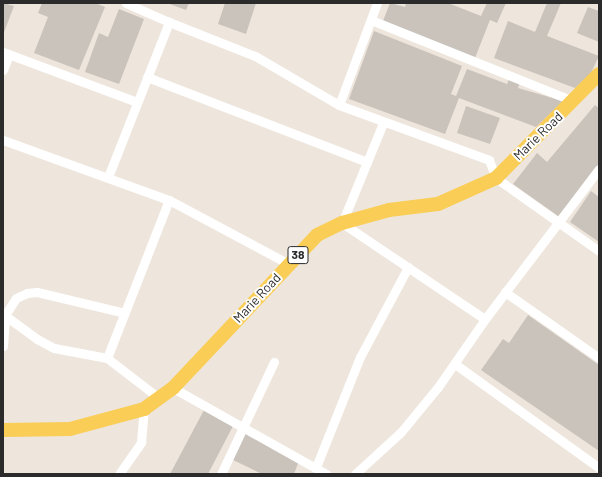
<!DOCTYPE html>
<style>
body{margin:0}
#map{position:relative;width:602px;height:477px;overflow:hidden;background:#eee6dc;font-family:Barlow,sans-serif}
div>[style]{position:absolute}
.building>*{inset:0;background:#c9c3bc}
.minor>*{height:9px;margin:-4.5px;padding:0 4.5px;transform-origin:4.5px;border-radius:4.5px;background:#fff}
.primary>*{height:14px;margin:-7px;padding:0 7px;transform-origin:7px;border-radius:7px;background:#f9cd56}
span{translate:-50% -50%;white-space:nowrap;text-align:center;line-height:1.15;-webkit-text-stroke:4px #fff;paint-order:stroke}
.shield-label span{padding:1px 3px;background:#fff;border:1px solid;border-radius:3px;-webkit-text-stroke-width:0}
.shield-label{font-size:12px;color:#2b2b2b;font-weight:700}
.street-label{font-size:13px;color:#2b2b2b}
.frame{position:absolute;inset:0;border:4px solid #2b2b2b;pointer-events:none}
</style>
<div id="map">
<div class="building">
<div style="clip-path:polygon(3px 3px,14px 6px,3px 35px)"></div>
<div style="clip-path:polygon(42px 3px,95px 3px,105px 7px,79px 70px,34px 53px,48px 17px,38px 13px)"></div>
<div style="clip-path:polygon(167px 3px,189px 3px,186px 10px)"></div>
<div style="clip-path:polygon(225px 3px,256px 3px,246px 34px,218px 24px)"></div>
<div style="clip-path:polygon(390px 3px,405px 7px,406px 3px,448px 3px,481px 16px,487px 3px,506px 3px,497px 23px,490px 20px,475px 58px,383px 21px)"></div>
<div style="clip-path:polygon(547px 3px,561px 3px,547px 36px,599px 56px,589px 77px,575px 88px,494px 58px,508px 21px,535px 32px)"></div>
<div style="clip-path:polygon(588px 7px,599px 11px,599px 42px,577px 33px)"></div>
<div style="clip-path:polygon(119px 9px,144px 19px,119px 84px,85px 72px,99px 33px,108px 37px)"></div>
<div style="clip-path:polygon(374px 31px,462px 66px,451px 94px,456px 96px,467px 69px,507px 84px,509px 79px,520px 83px,518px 88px,563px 101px,536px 127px,459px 98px,445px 134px,349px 99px)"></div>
<div style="clip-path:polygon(595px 105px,599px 108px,599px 168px,561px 218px,513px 184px,537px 153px,547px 162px)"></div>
<div style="clip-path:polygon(466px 106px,500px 118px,490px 144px,457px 133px)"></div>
<div style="clip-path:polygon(591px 191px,599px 197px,599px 242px,570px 222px)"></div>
<div style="clip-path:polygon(528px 315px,599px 365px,599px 451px,481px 370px,503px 339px,509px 343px)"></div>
<div style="clip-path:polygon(204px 410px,233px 426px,208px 474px,170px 474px)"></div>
<div style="clip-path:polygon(246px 432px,299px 461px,294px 474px,262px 474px,233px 460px)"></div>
</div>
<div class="minor">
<div style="left:371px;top:20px;width:219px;rotate:21.8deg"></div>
<div style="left:169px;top:22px;width:92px;rotate:21.6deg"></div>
<div style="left:255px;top:56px;width:97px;rotate:30.3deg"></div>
<div style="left:339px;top:105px;width:160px;rotate:20.1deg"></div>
<div style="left:489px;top:160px;width:19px;rotate:69deg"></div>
<div style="left:496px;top:178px;width:126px;rotate:35.3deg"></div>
<div style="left:3px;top:52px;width:143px;rotate:20.5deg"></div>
<div style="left:3px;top:70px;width:17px;rotate:-69deg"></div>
<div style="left:147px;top:77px;width:236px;rotate:21.1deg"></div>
<div style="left:339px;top:105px;width:109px;rotate:-69.6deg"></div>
<div style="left:383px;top:123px;width:108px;rotate:112.3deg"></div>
<div style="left:342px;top:223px;width:172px;rotate:33.9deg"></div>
<div style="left:3px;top:140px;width:177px;rotate:19.9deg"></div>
<div style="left:169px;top:200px;width:136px;rotate:28.1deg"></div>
<div style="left:108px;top:177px;width:167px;rotate:-68.5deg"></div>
<div style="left:169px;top:22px;width:47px;rotate:-156.2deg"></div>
<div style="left:505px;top:292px;width:115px;rotate:35.1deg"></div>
<div style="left:3px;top:314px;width:42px;rotate:36.3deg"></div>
<div style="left:37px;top:339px;width:19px;rotate:28deg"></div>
<div style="left:54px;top:348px;width:54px;rotate:10.7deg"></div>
<div style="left:107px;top:358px;width:66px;rotate:37.6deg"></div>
<div style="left:3px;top:346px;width:31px;rotate:-86deg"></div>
<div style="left:5px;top:315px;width:20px;rotate:-57deg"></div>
<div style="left:16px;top:298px;width:12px;rotate:-24deg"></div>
<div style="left:27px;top:293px;width:10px;rotate:-6deg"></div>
<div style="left:37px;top:292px;width:90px;rotate:13.4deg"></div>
<div style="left:107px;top:358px;width:170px;rotate:-68.6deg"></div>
<div style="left:455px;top:364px;width:178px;rotate:35.8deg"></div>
<div style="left:173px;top:388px;width:176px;rotate:29.3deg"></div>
<div style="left:316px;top:467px;width:118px;rotate:-68.2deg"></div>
<div style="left:360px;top:357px;width:102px;rotate:-61.9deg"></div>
<div style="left:119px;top:474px;width:39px;rotate:-55deg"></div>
<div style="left:141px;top:442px;width:33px;rotate:-85deg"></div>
<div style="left:221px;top:474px;width:124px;rotate:-64.7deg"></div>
<div style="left:355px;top:474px;width:62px;rotate:-42.4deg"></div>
<div style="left:401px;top:432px;width:58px;rotate:-50.6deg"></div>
<div style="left:438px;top:387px;width:83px;rotate:-55.3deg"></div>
<div style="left:485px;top:319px;width:188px;rotate:-52.8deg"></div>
</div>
<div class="primary">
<div style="left:3px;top:430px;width:67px;rotate:-0.9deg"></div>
<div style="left:70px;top:429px;width:77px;rotate:-15.1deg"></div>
<div style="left:144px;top:409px;width:36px;rotate:-36deg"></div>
<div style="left:173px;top:388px;width:210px;rotate:-46.7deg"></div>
<div style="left:317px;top:235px;width:28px;rotate:-26deg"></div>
<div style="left:342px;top:223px;width:49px;rotate:-15.5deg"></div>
<div style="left:389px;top:210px;width:49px;rotate:-7deg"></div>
<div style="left:438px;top:204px;width:64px;rotate:-24.1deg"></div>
<div style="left:496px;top:178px;width:146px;rotate:-45.3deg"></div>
</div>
<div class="shield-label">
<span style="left:298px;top:255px">38</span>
</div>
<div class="street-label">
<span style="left:538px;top:136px;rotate:-44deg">Marie Road</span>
<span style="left:257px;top:298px;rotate:-47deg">Marie Road</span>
</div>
<div class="frame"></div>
</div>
